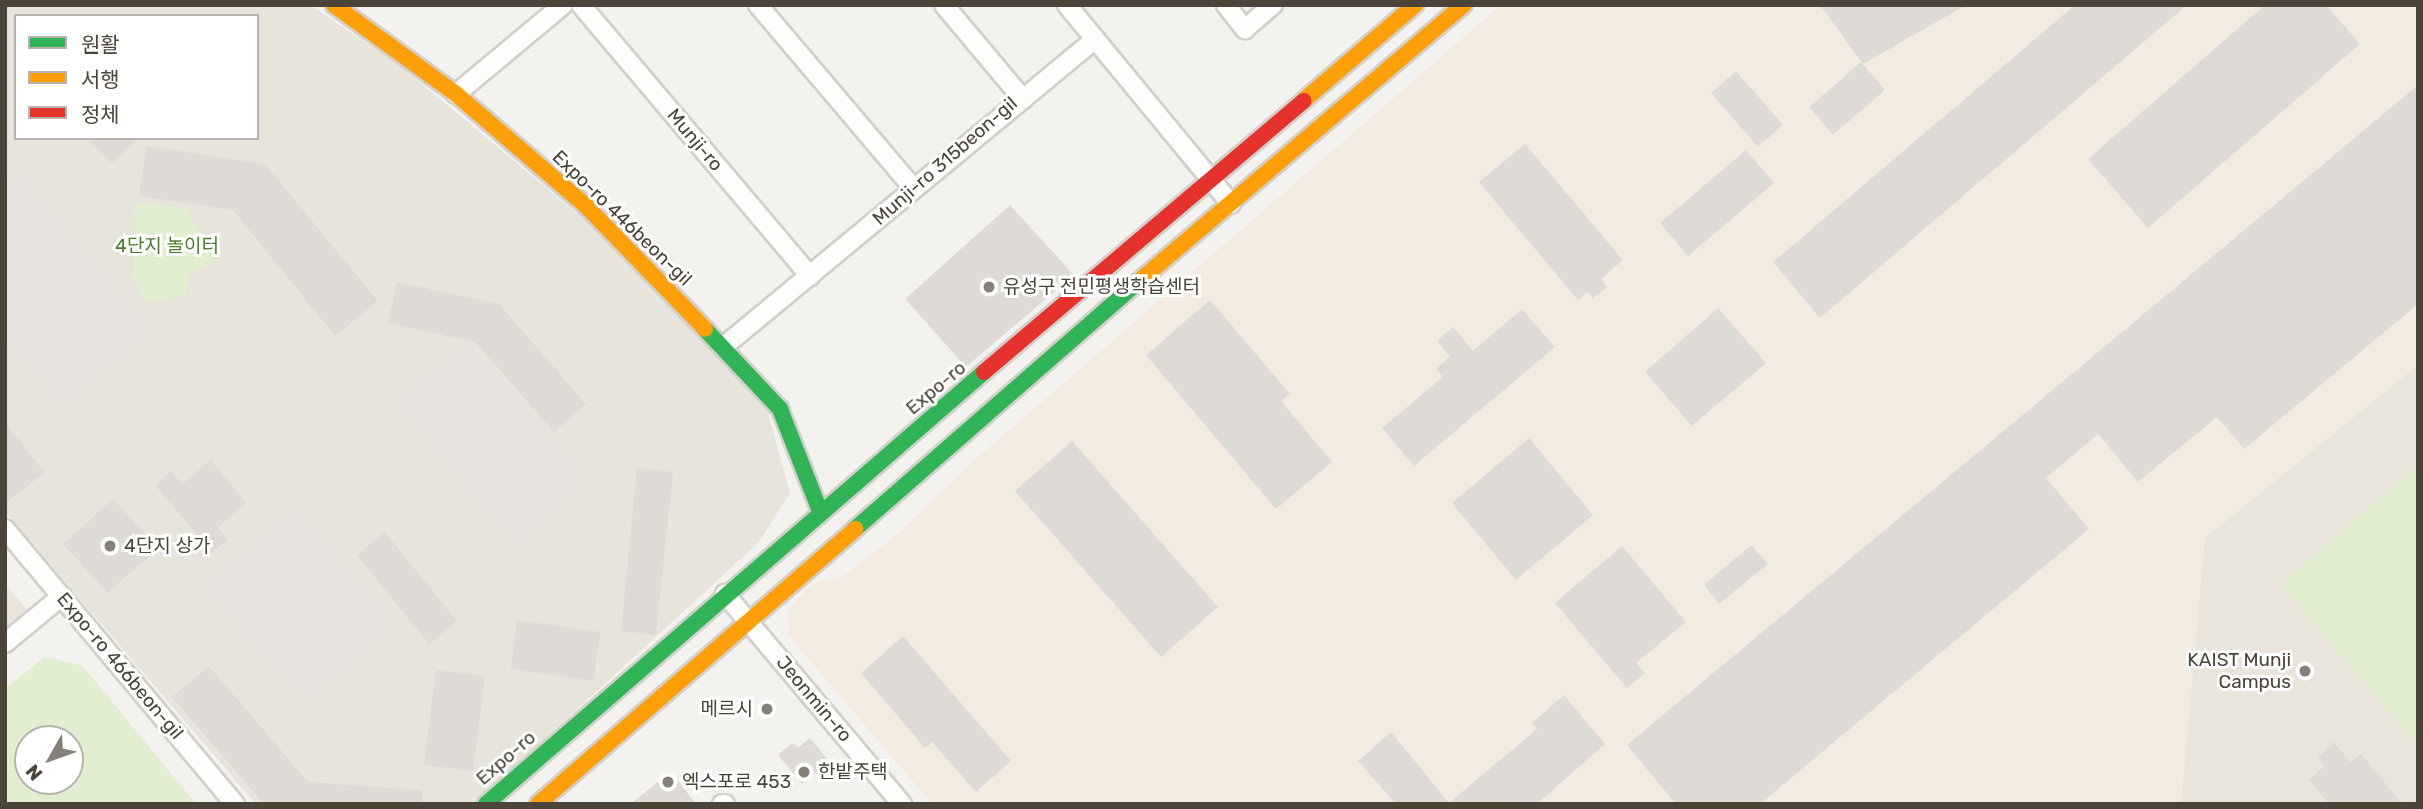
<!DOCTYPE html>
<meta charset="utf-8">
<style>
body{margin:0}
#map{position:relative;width:2423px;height:809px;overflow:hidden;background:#f4f2ee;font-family:Rubik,"Noto Sans KR",sans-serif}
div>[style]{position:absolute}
.residential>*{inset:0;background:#e7e4dc}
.commercial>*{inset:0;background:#f3ebdf}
.education>*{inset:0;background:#eae5da}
.green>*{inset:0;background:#e1eecf}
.parking>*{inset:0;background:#e6e3df}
.building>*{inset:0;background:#dedbd6}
.roads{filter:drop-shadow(2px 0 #d2d0cb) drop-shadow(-2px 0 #d2d0cb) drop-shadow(0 2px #d2d0cb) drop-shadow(0 -2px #d2d0cb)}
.street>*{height:18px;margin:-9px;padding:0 9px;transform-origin:9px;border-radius:9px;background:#fdfdfc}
.fast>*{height:16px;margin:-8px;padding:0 8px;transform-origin:8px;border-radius:8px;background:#30b455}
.slow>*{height:16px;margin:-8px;padding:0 8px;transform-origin:8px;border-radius:8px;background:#ff9f0a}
.jam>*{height:16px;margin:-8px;padding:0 8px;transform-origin:8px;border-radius:8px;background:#e5322d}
.dots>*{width:19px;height:19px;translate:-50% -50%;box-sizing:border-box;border:4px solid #fff;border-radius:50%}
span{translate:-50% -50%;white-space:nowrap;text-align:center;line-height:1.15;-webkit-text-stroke:6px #fff;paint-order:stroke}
.street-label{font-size:19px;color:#4b4439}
.park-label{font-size:19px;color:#4a7f2a}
.poi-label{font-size:19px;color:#4b4439}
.left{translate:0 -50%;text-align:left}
.right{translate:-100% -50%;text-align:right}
.frame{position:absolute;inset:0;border:7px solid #4b4439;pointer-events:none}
.legend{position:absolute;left:14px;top:14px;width:245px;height:126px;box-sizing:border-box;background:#fff;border:2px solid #b7b4b0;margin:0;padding:9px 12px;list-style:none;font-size:21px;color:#4b4439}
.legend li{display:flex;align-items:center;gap:14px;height:35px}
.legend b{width:35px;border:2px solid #b7b4b0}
.north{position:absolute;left:14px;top:725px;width:70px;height:70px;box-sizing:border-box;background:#fff;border:2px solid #b7b4b0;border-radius:50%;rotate:230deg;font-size:19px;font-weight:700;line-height:28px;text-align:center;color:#4b4439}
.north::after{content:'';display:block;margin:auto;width:24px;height:32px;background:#868178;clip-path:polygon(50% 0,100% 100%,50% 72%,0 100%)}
</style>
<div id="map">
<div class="residential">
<div style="clip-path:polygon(evenodd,5px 5px,310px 5px,398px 64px,584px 219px,766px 406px,790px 493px,758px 543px,474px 804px,256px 804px,5px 512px,5px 5px,16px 16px,257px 16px,257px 138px,16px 138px,16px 16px)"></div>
</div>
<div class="commercial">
<div style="clip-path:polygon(1501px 5px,2418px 5px,2418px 365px,2205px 538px,2181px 804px,932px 804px,789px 636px,788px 611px,813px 583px,843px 576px,893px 538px,977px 458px)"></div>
</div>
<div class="education">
<div style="clip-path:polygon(2418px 365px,2418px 804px,2181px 804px,2205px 538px)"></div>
<div style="clip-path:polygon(5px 584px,28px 611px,5px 629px)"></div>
</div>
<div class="green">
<div style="clip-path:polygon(135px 203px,187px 208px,198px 232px,214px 239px,212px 263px,189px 274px,186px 295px,147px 301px,133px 282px)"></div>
<div style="clip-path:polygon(2418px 465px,2418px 745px,2281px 584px)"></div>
<div style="clip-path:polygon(evenodd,44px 657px,82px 665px,196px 804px,5px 804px,5px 689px,44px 657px,28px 739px,70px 739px,70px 781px,28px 781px,28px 739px)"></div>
</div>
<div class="parking">
<div style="clip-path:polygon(24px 173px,155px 331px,59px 406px,5px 340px,5px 182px)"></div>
<div style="clip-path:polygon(462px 346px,471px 346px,575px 462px,573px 496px,514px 548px,395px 405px)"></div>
<div style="clip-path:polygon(299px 507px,397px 622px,302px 704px,203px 589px)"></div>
</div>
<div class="building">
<div style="clip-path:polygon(1820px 5px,1966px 5px,1863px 64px)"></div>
<div style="clip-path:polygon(2075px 5px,2187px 5px,1820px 318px,1773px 262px)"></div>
<div style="clip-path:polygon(2265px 5px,2326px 5px,2360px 44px,2148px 228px,2088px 159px)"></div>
<div style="clip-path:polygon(1861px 62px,1885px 90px,1833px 135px,1809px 107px)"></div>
<div style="clip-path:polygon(1736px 71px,1783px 125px,1758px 147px,1711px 93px)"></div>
<div style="clip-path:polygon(2418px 85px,2418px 304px,2244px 449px,2217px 417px,2138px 482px,2098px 434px,2046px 478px,2089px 529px,1760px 804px,1676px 804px,1627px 745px)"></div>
<div style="clip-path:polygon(87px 138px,138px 138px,112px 163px)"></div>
<div style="clip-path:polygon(1525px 144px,1623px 260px,1601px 279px,1607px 287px,1593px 298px,1587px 292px,1578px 300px,1479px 182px)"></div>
<div style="clip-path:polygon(146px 146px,265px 164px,378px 301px,335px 336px,233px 210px,139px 196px)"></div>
<div style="clip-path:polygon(1746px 150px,1774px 183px,1688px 256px,1660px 223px)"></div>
<div style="clip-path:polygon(1010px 205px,1074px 275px,966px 367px,905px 299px)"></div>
<div style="clip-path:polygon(397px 282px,499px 304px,586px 404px,554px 432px,475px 342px,388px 323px)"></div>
<div style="clip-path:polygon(1210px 300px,1290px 394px,1281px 401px,1332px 462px,1276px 509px,1146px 355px)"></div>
<div style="clip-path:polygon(1718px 308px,1766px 363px,1692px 426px,1645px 372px)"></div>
<div style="clip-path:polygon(1522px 309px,1555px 347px,1414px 466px,1382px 428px,1443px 377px,1436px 369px,1450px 357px,1437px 341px,1453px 327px,1473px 351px)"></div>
<div style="clip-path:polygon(5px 423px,45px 472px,5px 504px)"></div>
<div style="clip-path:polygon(1529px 438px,1593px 515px,1516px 580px,1452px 503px)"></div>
<div style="clip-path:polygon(1072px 441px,1218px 607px,1161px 657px,1015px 491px)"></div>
<div style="clip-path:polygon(211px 460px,246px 503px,218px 527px,228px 540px,212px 553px,155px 485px,171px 471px,182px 484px)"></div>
<div style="clip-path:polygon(637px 468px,673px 472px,656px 635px,621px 631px)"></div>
<div style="clip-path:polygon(113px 499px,158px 548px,108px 593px,63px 544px)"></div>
<div style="clip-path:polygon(385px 532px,457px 621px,429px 644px,357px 555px)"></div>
<div style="clip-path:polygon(1751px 545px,1768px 564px,1719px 604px,1704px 585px)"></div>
<div style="clip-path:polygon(1622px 546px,1686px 622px,1636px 663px,1645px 673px,1627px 688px,1555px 603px)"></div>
<div style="clip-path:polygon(517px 620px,600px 632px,594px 681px,511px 669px)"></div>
<div style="clip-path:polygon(903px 636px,1011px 761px,976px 792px,932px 742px,925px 748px,861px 673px)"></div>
<div style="clip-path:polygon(209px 666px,308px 782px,422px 790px,422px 804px,264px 804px,172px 697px)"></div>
<div style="clip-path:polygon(436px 670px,485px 676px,473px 771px,424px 765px)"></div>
<div style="clip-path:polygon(1564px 695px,1605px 744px,1537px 804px,1396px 804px,1358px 761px,1391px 732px,1449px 803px,1537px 729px,1532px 723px)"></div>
<div style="clip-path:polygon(810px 738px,829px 761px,802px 784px,778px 755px,792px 743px,799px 747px)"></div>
<div style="clip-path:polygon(2334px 742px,2350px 762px,2361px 754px,2402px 804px,2329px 804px,2309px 780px,2324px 766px,2318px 757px)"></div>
<div style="clip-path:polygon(671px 772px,696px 804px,630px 804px,654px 785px)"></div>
</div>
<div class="roads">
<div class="street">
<div style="left:581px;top:5px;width:355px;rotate:49.8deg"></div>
<div style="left:758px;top:5px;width:241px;rotate:49.7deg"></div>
<div style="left:944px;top:5px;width:123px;rotate:50deg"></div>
<div style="left:1067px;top:5px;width:258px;rotate:50.5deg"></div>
<div style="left:1226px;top:5px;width:31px;rotate:52deg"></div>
<div style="left:1245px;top:29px;width:37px;rotate:-41deg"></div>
<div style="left:456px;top:94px;width:139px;rotate:-39.8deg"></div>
<div style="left:723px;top:347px;width:483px;rotate:-39.6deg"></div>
<div style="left:5px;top:529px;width:359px;rotate:50.1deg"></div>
<div style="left:725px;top:594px;width:275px;rotate:49.9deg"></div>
<div style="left:5px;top:643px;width:74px;rotate:-39.5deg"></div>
<div style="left:722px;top:804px;width:3px"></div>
</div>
<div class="fast">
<div style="left:705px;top:329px;width:110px;rotate:46.8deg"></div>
<div style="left:780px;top:409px;width:110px;rotate:68.6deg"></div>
<div style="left:855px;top:529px;width:376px;rotate:-41.1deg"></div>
<div style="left:486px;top:804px;width:659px;rotate:-40.94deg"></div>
</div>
<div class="slow">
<div style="left:334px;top:5px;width:151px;rotate:36.1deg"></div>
<div style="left:456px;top:94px;width:172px;rotate:40.7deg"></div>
<div style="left:586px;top:206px;width:171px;rotate:45.9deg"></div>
<div style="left:1303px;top:101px;width:148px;rotate:-40.6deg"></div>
<div style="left:1138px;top:282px;width:428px;rotate:-40.4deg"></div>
<div style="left:538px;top:804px;width:420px;rotate:-40.9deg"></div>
</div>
<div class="jam">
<div style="left:984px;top:372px;width:419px;rotate:-40.3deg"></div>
</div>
</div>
<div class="dots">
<div style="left:989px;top:287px;background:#868178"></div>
<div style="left:110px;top:546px;background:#868178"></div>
<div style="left:2305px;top:671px;background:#868178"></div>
<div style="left:767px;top:709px;background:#868178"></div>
<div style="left:804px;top:772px;background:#868178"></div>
<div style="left:668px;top:782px;background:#868178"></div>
</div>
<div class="street-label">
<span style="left:695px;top:140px;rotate:50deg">Munji-ro</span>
<span style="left:945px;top:161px;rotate:-41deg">Munji-ro 315beon-gil</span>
<span style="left:622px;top:218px;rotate:44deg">Expo-ro 446beon-gil</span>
<span style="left:936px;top:388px;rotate:-40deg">Expo-ro</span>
<span style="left:120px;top:666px;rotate:50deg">Expo-ro 466beon-gil</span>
<span style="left:814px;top:699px;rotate:50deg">Jeonmin-ro</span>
<span style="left:506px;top:758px;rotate:-41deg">Expo-ro</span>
</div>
<div class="park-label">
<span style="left:167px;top:246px">4단지 놀이터</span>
</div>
<div class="poi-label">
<span class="left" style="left:1003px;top:287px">유성구 전민평생학습센터</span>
<span class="left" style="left:124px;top:546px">4단지 상가</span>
<span class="right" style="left:2291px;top:671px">KAIST Munji<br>Campus</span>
<span class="right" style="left:753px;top:709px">메르시</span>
<span class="left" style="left:818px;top:772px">한밭주택</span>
<span class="left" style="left:682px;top:782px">엑스포로 453</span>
</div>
<div class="frame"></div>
<ul class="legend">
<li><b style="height:9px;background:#30b455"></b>원활</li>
<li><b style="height:9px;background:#ff9f0a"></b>서행</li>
<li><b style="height:9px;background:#e5322d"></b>정체</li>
</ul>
<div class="north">N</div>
</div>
